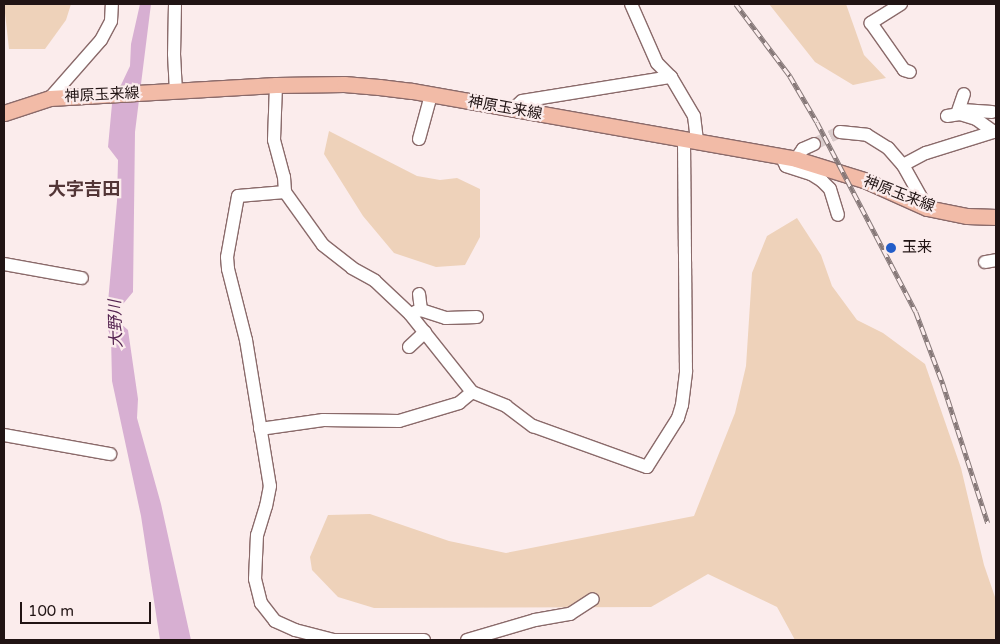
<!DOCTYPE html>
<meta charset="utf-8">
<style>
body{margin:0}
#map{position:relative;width:1000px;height:644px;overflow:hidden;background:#fbecec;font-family:"Varela Round","Noto Sans JP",sans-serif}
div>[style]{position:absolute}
.green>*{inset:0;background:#eed2ba}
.water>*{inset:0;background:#d7afd2}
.minor-tunnel>*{height:12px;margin-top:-6px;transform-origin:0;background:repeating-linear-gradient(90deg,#dacccc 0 12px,transparent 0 18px)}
.roads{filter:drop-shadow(1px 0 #8a6a6a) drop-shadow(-1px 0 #8a6a6a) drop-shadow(0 1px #8a6a6a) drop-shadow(0 -1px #8a6a6a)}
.minor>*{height:12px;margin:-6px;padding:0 6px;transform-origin:6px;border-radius:6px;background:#fff}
.major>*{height:15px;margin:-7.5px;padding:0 7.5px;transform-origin:7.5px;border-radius:7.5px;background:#f2bba7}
.rail>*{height:4.5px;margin-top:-2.25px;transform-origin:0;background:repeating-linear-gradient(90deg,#fbecec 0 8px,#867878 0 16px);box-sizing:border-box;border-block:1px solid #867878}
.dots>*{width:14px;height:14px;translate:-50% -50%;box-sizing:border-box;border:2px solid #fbecec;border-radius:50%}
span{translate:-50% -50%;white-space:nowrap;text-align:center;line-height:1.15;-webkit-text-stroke:4.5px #fbecec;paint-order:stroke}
.street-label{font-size:15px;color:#211414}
.poi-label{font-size:15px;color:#211414}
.left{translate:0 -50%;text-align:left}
.water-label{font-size:16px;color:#542350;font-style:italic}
.quarter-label{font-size:18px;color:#533637;font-weight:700}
.frame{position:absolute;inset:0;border:5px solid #211414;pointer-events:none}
.scale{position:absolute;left:20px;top:602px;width:131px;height:22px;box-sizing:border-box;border:2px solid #211414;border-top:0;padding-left:6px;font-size:15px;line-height:18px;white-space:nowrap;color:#211414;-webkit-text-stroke:4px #fbecec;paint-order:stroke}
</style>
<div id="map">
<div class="green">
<div style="clip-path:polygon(4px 4px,71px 4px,66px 20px,45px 49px,9px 49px)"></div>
<div style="clip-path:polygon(769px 4px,846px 4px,864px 55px,886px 78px,853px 85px,815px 62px)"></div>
<div style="clip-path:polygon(329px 131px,417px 176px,440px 180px,457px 178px,480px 189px,480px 237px,465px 265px,436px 267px,394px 253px,363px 216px,324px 154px)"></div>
<div style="clip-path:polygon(797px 218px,821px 255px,832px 286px,857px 320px,883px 333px,925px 364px,961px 468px,984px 565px,996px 600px,996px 640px,795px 640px,777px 607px,708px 574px,651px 607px,374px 608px,338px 597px,312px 570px,310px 557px,328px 515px,370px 514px,449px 541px,506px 553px,694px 516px,735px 413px,746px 366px,752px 273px,767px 236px)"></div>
</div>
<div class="water">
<div style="clip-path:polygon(140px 4px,151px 4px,135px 132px,133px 292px,118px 310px,120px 323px,128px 330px,138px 399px,137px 418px,161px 504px,191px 640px,160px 640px,141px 516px,112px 381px,111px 337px,106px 325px,117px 201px,118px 160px,108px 147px,112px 104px,130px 66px,131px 44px)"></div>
</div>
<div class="minor-tunnel">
<div style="left:814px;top:144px;width:29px;rotate:-25deg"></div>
</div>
<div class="roads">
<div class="minor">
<div style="left:175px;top:4px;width:50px;rotate:91.1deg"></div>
<div style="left:174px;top:54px;width:38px;rotate:87deg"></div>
<div style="left:631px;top:4px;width:64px;rotate:66.2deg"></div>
<div style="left:657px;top:63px;width:20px;rotate:45deg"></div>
<div style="left:671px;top:77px;width:45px;rotate:59.5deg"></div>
<div style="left:694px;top:116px;width:26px;rotate:83deg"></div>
<div style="left:901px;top:4px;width:36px;rotate:148deg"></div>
<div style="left:871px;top:23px;width:57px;rotate:54.9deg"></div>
<div style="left:904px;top:70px;width:6px;rotate:18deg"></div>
<div style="left:276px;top:85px;width:55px;rotate:92.1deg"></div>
<div style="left:274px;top:140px;width:38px;rotate:75deg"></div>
<div style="left:284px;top:177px;width:15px;rotate:86deg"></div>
<div style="left:285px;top:192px;width:65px;rotate:54.4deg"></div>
<div style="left:323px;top:245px;width:37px;rotate:38deg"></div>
<div style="left:352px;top:268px;width:26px;rotate:29deg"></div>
<div style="left:375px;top:281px;width:48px;rotate:43.3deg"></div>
<div style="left:410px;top:314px;width:100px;rotate:51.5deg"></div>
<div style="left:50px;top:98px;width:77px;rotate:-48.7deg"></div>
<div style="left:101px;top:40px;width:21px;rotate:-62deg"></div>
<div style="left:111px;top:21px;width:17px;rotate:-87deg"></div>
<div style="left:512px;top:110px;width:13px;rotate:-42deg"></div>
<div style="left:522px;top:101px;width:151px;rotate:-9.2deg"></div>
<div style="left:962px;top:110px;width:30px;rotate:4deg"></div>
<div style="left:957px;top:114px;width:21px;rotate:-71deg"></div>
<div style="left:947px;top:116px;width:13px;rotate:-9deg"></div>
<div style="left:960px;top:114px;width:17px;rotate:17deg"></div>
<div style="left:976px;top:119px;width:22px;rotate:36deg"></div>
<div style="left:840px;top:132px;width:27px;rotate:6deg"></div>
<div style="left:867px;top:135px;width:25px;rotate:32deg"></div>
<div style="left:888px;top:148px;width:23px;rotate:49deg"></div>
<div style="left:903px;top:165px;width:49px;rotate:60.8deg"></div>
<div style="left:419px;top:139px;width:46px;rotate:-74.7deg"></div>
<div style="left:781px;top:156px;width:11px;rotate:63deg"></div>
<div style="left:786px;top:166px;width:26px;rotate:18deg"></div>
<div style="left:811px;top:174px;width:13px;rotate:32deg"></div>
<div style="left:822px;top:181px;width:11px;rotate:45deg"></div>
<div style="left:830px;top:189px;width:27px;rotate:73deg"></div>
<div style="left:796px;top:159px;width:12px;rotate:-55deg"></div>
<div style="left:803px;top:149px;width:12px;rotate:-24deg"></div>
<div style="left:903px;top:165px;width:26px;rotate:-28deg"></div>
<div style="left:926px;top:153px;width:73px;rotate:-17.4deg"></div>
<div style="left:285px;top:192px;width:47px;rotate:175.1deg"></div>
<div style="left:238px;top:196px;width:62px;rotate:100.2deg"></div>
<div style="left:227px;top:257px;width:12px;rotate:85deg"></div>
<div style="left:228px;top:269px;width:73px;rotate:75.8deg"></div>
<div style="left:246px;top:340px;width:148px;rotate:80.7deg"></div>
<div style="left:270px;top:486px;width:20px;rotate:101deg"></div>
<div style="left:266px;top:506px;width:30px;rotate:107deg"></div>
<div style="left:257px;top:535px;width:44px;rotate:92.6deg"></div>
<div style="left:255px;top:579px;width:25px;rotate:76deg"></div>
<div style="left:261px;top:603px;width:23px;rotate:52deg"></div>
<div style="left:275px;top:621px;width:22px;rotate:24deg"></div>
<div style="left:295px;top:630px;width:40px;rotate:14.4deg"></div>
<div style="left:334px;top:640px;width:90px"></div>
<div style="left:985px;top:262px;width:11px;rotate:-10deg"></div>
<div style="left:4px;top:264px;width:79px;rotate:10.2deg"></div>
<div style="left:421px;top:310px;width:26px;rotate:18deg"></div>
<div style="left:446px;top:318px;width:31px;rotate:-2deg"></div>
<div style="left:415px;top:312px;width:6px;rotate:-18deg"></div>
<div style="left:421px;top:310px;width:16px;rotate:-97deg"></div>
<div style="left:409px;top:347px;width:22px;rotate:-43deg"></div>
<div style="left:260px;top:429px;width:64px;rotate:-8.1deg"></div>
<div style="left:323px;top:420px;width:76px;rotate:0.8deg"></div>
<div style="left:399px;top:421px;width:63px;rotate:-16.7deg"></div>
<div style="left:459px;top:403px;width:17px;rotate:-40deg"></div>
<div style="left:472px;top:392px;width:37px;rotate:22deg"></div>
<div style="left:506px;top:406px;width:34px;rotate:37deg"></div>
<div style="left:533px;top:426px;width:121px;rotate:19.8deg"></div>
<div style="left:647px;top:467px;width:58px;rotate:-57.7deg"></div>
<div style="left:678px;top:418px;width:14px;rotate:-73deg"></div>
<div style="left:682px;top:405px;width:34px;rotate:-83deg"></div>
<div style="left:686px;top:371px;width:231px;rotate:-90.5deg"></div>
<div style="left:4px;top:435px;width:108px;rotate:10.2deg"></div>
<div style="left:467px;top:640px;width:71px;rotate:-16.4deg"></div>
<div style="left:535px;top:620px;width:36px;rotate:-10deg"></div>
<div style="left:570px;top:614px;width:27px;rotate:-33deg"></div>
</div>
<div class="major">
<div style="left:4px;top:113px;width:48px;rotate:-18.1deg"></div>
<div style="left:50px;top:98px;width:226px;rotate:-3.3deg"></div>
<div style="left:276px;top:85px;width:68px;rotate:-0.8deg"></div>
<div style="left:344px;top:84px;width:35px;rotate:5deg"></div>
<div style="left:379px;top:87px;width:33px;rotate:7deg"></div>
<div style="left:412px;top:91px;width:390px;rotate:10deg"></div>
<div style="left:796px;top:159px;width:71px;rotate:17.2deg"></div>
<div style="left:864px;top:180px;width:69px;rotate:24deg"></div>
<div style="left:927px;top:208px;width:41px;rotate:11.3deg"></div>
<div style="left:967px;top:216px;width:29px;rotate:2deg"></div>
</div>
</div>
<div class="rail">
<div style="left:736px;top:4px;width:90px;rotate:53.1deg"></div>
<div style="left:790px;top:76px;width:53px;rotate:59.6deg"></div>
<div style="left:817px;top:122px;width:214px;rotate:62.5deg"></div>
<div style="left:916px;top:312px;width:77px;rotate:69.4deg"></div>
<div style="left:943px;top:384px;width:146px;rotate:72.1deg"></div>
</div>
<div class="dots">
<div style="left:891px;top:248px;background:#225dc9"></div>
</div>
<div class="street-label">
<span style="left:102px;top:95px;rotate:-3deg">神原玉来線</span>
<span style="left:505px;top:108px;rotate:10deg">神原玉来線</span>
<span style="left:899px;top:194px;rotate:21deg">神原玉来線</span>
</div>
<div class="poi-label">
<span class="left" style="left:902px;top:248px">玉来</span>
</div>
<div class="water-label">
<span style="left:116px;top:324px;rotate:-92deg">大野川</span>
</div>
<div class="quarter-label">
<span style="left:84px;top:189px">大字吉田</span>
</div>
<div class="frame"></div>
<div class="scale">100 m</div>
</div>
